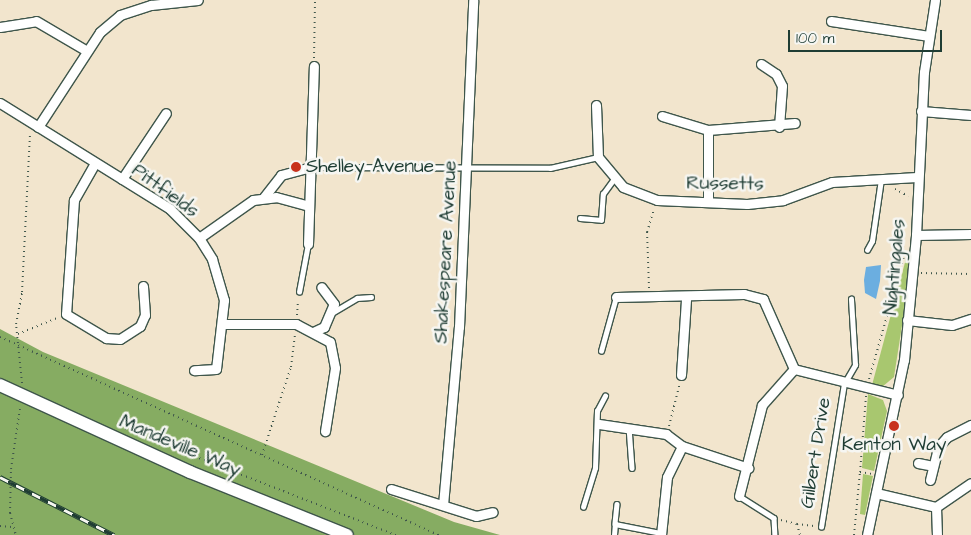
<!DOCTYPE html>
<style>
body{margin:0}
#map{position:relative;width:971px;height:535px;overflow:hidden;background:#f2e5cd;font-family:"Architects Daughter",sans-serif}
div>[style]{position:absolute}
.green>*{inset:0;background:#a8c76f}
.forest>*{inset:0;background:#86ac62}
.water>*{inset:0;background:#6baee0}
.path>*{height:2px;margin-top:-1px;transform-origin:0;background:repeating-linear-gradient(90deg,#3f564b 0 1px,transparent 0 5px)}
.roads{filter:drop-shadow(1px 0 #3f564b) drop-shadow(-1px 0 #3f564b) drop-shadow(0 1px #3f564b) drop-shadow(0 -1px #3f564b)}
.lane>*{height:4.5px;margin:-2.25px;padding:0 2.25px;transform-origin:2.25px;border-radius:2.25px;background:#fff}
.street>*{height:9px;margin:-4.5px;padding:0 4.5px;transform-origin:4.5px;border-radius:4.5px;background:#fff}
.secondary>*{height:12px;margin:-6px;padding:0 6px;transform-origin:6px;border-radius:6px;background:#fff}
.rail>*{height:5px;margin-top:-2.5px;transform-origin:0;background:repeating-linear-gradient(90deg,#f6f6f2 0 9px,#1f3d34 0 18px);box-sizing:border-box;border-block:1px solid #1f3d34}
.path-bridge>*{height:2px;margin-top:-1px;transform-origin:0;background:repeating-linear-gradient(90deg,#3f564b 0 1px,transparent 0 5px)}
.dots>*{width:14px;height:14px;translate:-50% -50%;box-sizing:border-box;border:2px solid #f6f6f2;border-radius:50%}
span{translate:-50% -50%;white-space:nowrap;text-align:center;line-height:1.15;-webkit-text-stroke:5px #f6f6f2;paint-order:stroke}
.poi-label{font-size:19px;color:#1f3d34}
.left{translate:0 -50%;text-align:left}
.street-label{font-size:19px;color:#1f3d34}
.scale{position:absolute;left:788px;top:30px;width:154px;height:22px;box-sizing:border-box;border:2px solid #1f3d34;border-top:0;padding-left:6px;font-size:15px;line-height:18px;white-space:nowrap;color:#1f3d34;-webkit-text-stroke:4px #f6f6f2;paint-order:stroke}
</style>
<div id="map">
<div class="green">
<div style="clip-path:polygon(907px 255px,910px 274px,894px 377px,882px 387px,872px 385px)"></div>
<div style="clip-path:polygon(868px 394px,883px 400px,887px 411px,874px 471px,862px 468px)"></div>
<div style="clip-path:polygon(863px 474px,873px 476px,865px 515px,860px 514px)"></div>
</div>
<div class="forest">
<div style="clip-path:polygon(0 329px,43px 352px,454px 522px,500px 535px,0 535px)"></div>
</div>
<div class="water">
<div style="clip-path:polygon(881px 265px,880px 281px,876px 299px,865px 293px,864px 280px,866px 267px)"></div>
</div>
<div class="path">
<div style="left:314px;top:58px;width:58px;rotate:-89deg"></div>
<div style="left:895px;top:189px;width:15px;rotate:28deg"></div>
<div style="left:921px;top:273px;width:50px;rotate:1.1deg"></div>
<div style="left:649px;top:288px;width:56px;rotate:-92deg"></div>
<div style="left:647px;top:232px;width:24px;rotate:-73deg"></div>
<div style="left:297px;top:315px;width:15px;rotate:-86deg"></div>
<div style="left:18px;top:334px;width:42px;rotate:-22.3deg"></div>
<div style="left:0;top:337px;width:482px;rotate:24.3deg"></div>
<div style="left:869px;top:379px;width:128px;rotate:-74.1deg"></div>
<div style="left:22px;top:383px;width:59px;rotate:-95.8deg"></div>
<div style="left:16px;top:324px;width:33px;rotate:-79deg"></div>
<div style="left:22px;top:292px;width:159px;rotate:-87.1deg"></div>
<div style="left:866px;top:396px;width:76px;rotate:94.5deg"></div>
<div style="left:860px;top:472px;width:12px;rotate:9deg"></div>
<div style="left:669px;top:426px;width:44px;rotate:-75.7deg"></div>
<div style="left:125px;top:429px;width:291px;rotate:21.4deg"></div>
<div style="left:262px;top:455px;width:93px;rotate:-71.8deg"></div>
<div style="left:291px;top:367px;width:32px;rotate:-83deg"></div>
<div style="left:11px;top:469px;width:62px;rotate:-81.6deg"></div>
<div style="left:10px;top:513px;width:23px;rotate:75deg"></div>
<div style="left:781px;top:520px;width:16px;rotate:14deg"></div>
<div style="left:797px;top:524px;width:11px;rotate:75deg"></div>
<div style="left:797px;top:524px;width:17px;rotate:7deg"></div>
<div style="left:0;top:526px;width:12px;rotate:5deg"></div>
<div style="left:854px;top:535px;width:63px;rotate:-84.6deg"></div>
</div>
<div class="roads">
<div class="lane">
<div style="left:311px;top:167px;width:239px;rotate:0.2deg"></div>
<div style="left:550px;top:168px;width:49px;rotate:-12.9deg"></div>
<div style="left:580px;top:218px;width:21px;rotate:5deg"></div>
<div style="left:601px;top:220px;width:26px;rotate:-86deg"></div>
<div style="left:603px;top:194px;width:19px;rotate:-54deg"></div>
<div style="left:867px;top:250px;width:10px;rotate:-61deg"></div>
<div style="left:872px;top:241px;width:63px;rotate:-81.7deg"></div>
<div style="left:299px;top:292px;width:49px;rotate:-79.4deg"></div>
<div style="left:332px;top:313px;width:29px;rotate:-31deg"></div>
<div style="left:357px;top:298px;width:14px;rotate:-4deg"></div>
<div style="left:601px;top:351px;width:56px;rotate:-74.5deg"></div>
<div style="left:629px;top:427px;width:41px;rotate:85.8deg"></div>
<div style="left:739px;top:496px;width:41px;rotate:32.2deg"></div>
<div style="left:774px;top:518px;width:17px;rotate:87deg"></div>
<div style="left:617px;top:504px;width:20px;rotate:96deg"></div>
<div style="left:615px;top:524px;width:47px;rotate:11.1deg"></div>
<div style="left:583px;top:507px;width:41px;rotate:-72.9deg"></div>
<div style="left:595px;top:468px;width:57px;rotate:-88deg"></div>
<div style="left:597px;top:411px;width:17px;rotate:-62deg"></div>
<div style="left:821px;top:527px;width:145px;rotate:-80.9deg"></div>
<div style="left:844px;top:384px;width:22px;rotate:-60deg"></div>
<div style="left:855px;top:365px;width:66px;rotate:-93.5deg"></div>
<div style="left:614px;top:535px;width:11px;rotate:-85deg"></div>
</div>
<div class="street">
<div style="left:831px;top:21px;width:99px;rotate:8.7deg"></div>
<div style="left:0;top:27px;width:36px;rotate:-9deg"></div>
<div style="left:36px;top:21px;width:59px;rotate:30.5deg"></div>
<div style="left:761px;top:64px;width:18px;rotate:34deg"></div>
<div style="left:776px;top:74px;width:13px;rotate:63deg"></div>
<div style="left:782px;top:86px;width:41px;rotate:94.2deg"></div>
<div style="left:0;top:103px;width:200px;rotate:31.9deg"></div>
<div style="left:170px;top:209px;width:41px;rotate:45deg"></div>
<div style="left:199px;top:238px;width:25px;rotate:58deg"></div>
<div style="left:212px;top:259px;width:43px;rotate:73.7deg"></div>
<div style="left:224px;top:300px;width:69px;rotate:96.6deg"></div>
<div style="left:216px;top:369px;width:22px;rotate:177deg"></div>
<div style="left:596px;top:105px;width:52px;rotate:87.8deg"></div>
<div style="left:598px;top:157px;width:39px;rotate:50deg"></div>
<div style="left:623px;top:187px;width:36px;rotate:21deg"></div>
<div style="left:657px;top:200px;width:90px;rotate:2.5deg"></div>
<div style="left:747px;top:204px;width:36px;rotate:-6deg"></div>
<div style="left:783px;top:200px;width:52px;rotate:-20.2deg"></div>
<div style="left:832px;top:182px;width:85px;rotate:-3.4deg"></div>
<div style="left:921px;top:111px;width:50px;rotate:4.6deg"></div>
<div style="left:662px;top:116px;width:48px;rotate:16.9deg"></div>
<div style="left:708px;top:130px;width:87px;rotate:-4.6deg"></div>
<div style="left:38px;top:127px;width:113px;rotate:-56.9deg"></div>
<div style="left:100px;top:32px;width:26px;rotate:-40deg"></div>
<div style="left:120px;top:15px;width:33px;rotate:-18deg"></div>
<div style="left:151px;top:5px;width:47px;rotate:-6.1deg"></div>
<div style="left:708px;top:130px;width:69px;rotate:90deg"></div>
<div style="left:95px;top:163px;width:43px;rotate:119.6deg"></div>
<div style="left:74px;top:200px;width:114px;rotate:94deg"></div>
<div style="left:66px;top:314px;width:47px;rotate:31deg"></div>
<div style="left:106px;top:338px;width:14px;rotate:4deg"></div>
<div style="left:120px;top:339px;width:24px;rotate:-33deg"></div>
<div style="left:140px;top:326px;width:12px;rotate:-66deg"></div>
<div style="left:145px;top:315px;width:29px;rotate:-94deg"></div>
<div style="left:122px;top:179px;width:79px;rotate:-56.3deg"></div>
<div style="left:264px;top:197px;width:28px;rotate:-52deg"></div>
<div style="left:281px;top:175px;width:31px;rotate:-15deg"></div>
<div style="left:916px;top:235px;width:55px;rotate:-1deg"></div>
<div style="left:199px;top:238px;width:66px;rotate:-35.1deg"></div>
<div style="left:253px;top:200px;width:23px;rotate:-7deg"></div>
<div style="left:276px;top:197px;width:34px;rotate:15deg"></div>
<div style="left:308px;top:244px;width:178px;rotate:-88.1deg"></div>
<div style="left:616px;top:297px;width:128px;rotate:-1.3deg"></div>
<div style="left:744px;top:294px;width:20px;rotate:15deg"></div>
<div style="left:763px;top:299px;width:77px;rotate:66.1deg"></div>
<div style="left:794px;top:369px;width:107px;rotate:14deg"></div>
<div style="left:907px;top:320px;width:45px;rotate:6.3deg"></div>
<div style="left:952px;top:325px;width:20px;rotate:-18deg"></div>
<div style="left:222px;top:324px;width:74px"></div>
<div style="left:296px;top:324px;width:38px;rotate:28deg"></div>
<div style="left:330px;top:342px;width:26px;rotate:79deg"></div>
<div style="left:335px;top:368px;width:64px;rotate:99deg"></div>
<div style="left:315px;top:331px;width:10px;rotate:-24deg"></div>
<div style="left:324px;top:327px;width:25px;rotate:-67deg"></div>
<div style="left:334px;top:304px;width:21px;rotate:-127deg"></div>
<div style="left:681px;top:375px;width:76px;rotate:-86.2deg"></div>
<div style="left:599px;top:424px;width:68px;rotate:8.5deg"></div>
<div style="left:666px;top:434px;width:20px;rotate:37deg"></div>
<div style="left:682px;top:446px;width:70px;rotate:18.4deg"></div>
<div style="left:918px;top:463px;width:15px;rotate:11deg"></div>
<div style="left:930px;top:480px;width:34px;rotate:-76deg"></div>
<div style="left:938px;top:447px;width:13px;rotate:-48deg"></div>
<div style="left:947px;top:437px;width:27px;rotate:-27deg"></div>
<div style="left:391px;top:489px;width:89px;rotate:17.6deg"></div>
<div style="left:476px;top:516px;width:17px;rotate:-13deg"></div>
<div style="left:876px;top:493px;width:62px;rotate:13.1deg"></div>
<div style="left:936px;top:507px;width:42px;rotate:-34.4deg"></div>
<div style="left:739px;top:496px;width:94px;rotate:-75.8deg"></div>
<div style="left:762px;top:405px;width:48px;rotate:-48.4deg"></div>
<div style="left:443px;top:505px;width:179px;rotate:-84.9deg"></div>
<div style="left:459px;top:327px;width:327px;rotate:-87.5deg"></div>
<div style="left:936px;top:507px;width:28px;rotate:88deg"></div>
<div style="left:661px;top:535px;width:58px;rotate:-84.1deg"></div>
<div style="left:667px;top:477px;width:34px;rotate:-64deg"></div>
<div style="left:867px;top:535px;width:179px;rotate:-78.1deg"></div>
<div style="left:904px;top:360px;width:126px;rotate:-84.5deg"></div>
<div style="left:916px;top:235px;width:163px;rotate:-87.2deg"></div>
<div style="left:924px;top:72px;width:73px;rotate:-81.3deg"></div>
</div>
<div class="secondary">
<div style="left:0;top:385px;width:209px;rotate:24.6deg"></div>
<div style="left:190px;top:472px;width:169px;rotate:21.9deg"></div>
</div>
</div>
<div class="rail">
<div style="left:0;top:477px;width:128px;rotate:27deg"></div>
</div>
<div class="path-bridge">
<div style="left:10px;top:513px;width:44px;rotate:-88.7deg"></div>
</div>
<div class="dots">
<div style="left:296px;top:167px;background:#c8321e"></div>
<div style="left:894px;top:426px;background:#c8321e"></div>
</div>
<div class="poi-label">
<span class="left" style="left:306px;top:167px">Shelley Avenue</span>
<span style="left:894px;top:445px">Kenton Way</span>
</div>
<div class="street-label">
<span style="left:725px;top:184px;rotate:1deg">Russetts</span>
<span style="left:165px;top:191px;rotate:36deg">Pittfields</span>
<span style="left:446px;top:252px;rotate:-87deg">Shakespeare Avenue</span>
<span style="left:895px;top:267px;rotate:-85deg">Nightingales</span>
<span style="left:180px;top:446px;rotate:23deg">Mandeville Way</span>
<span style="left:816px;top:453px;rotate:-81deg">Gilbert Drive</span>
</div>
<div class="scale">100 m</div>
</div>
